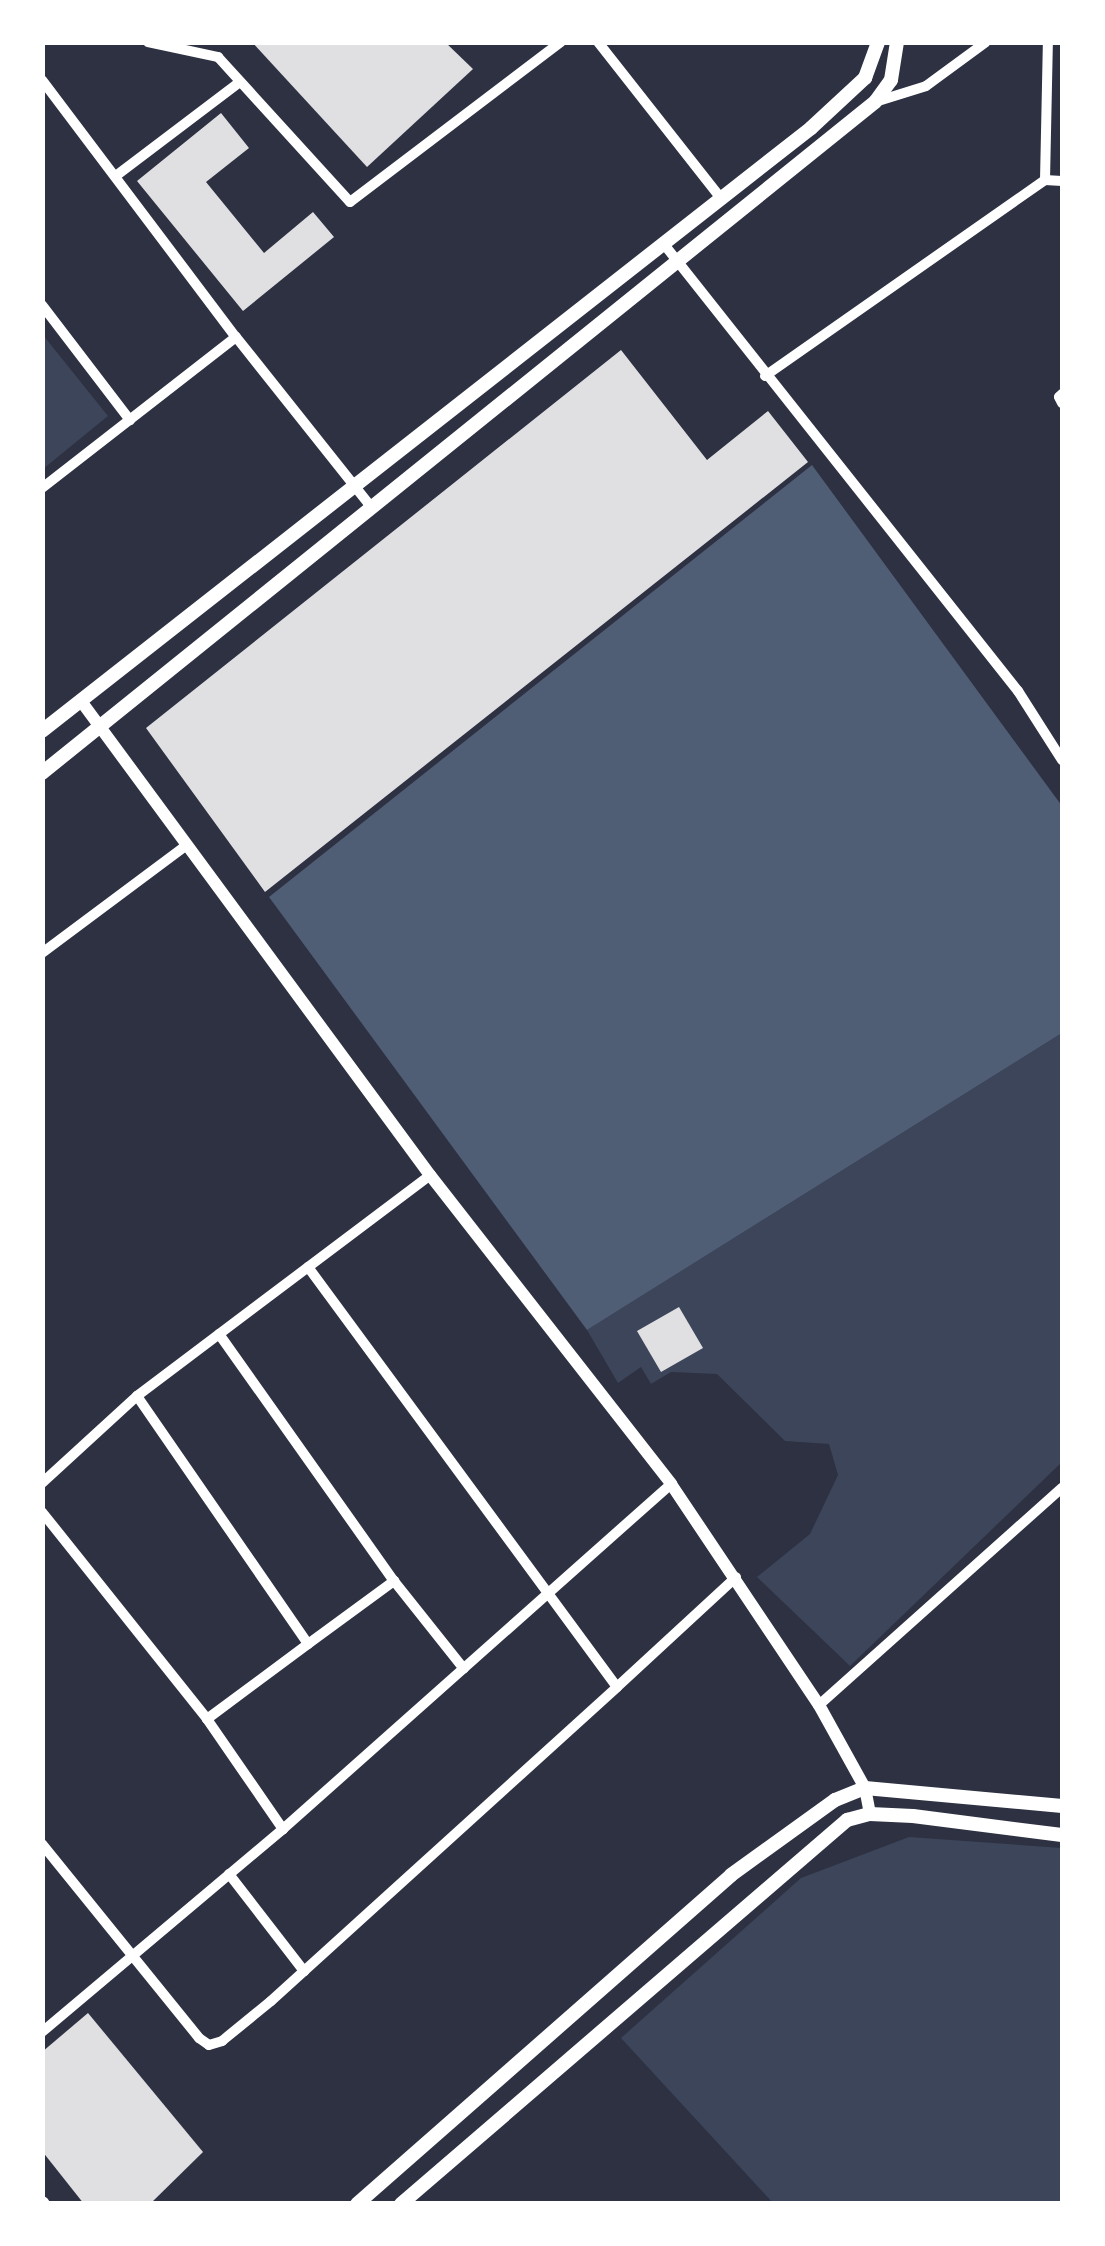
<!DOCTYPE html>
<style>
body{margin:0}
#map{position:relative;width:1105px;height:2246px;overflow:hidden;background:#2d3142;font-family:Karla,sans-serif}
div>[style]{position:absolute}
.green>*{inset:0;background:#3c4559}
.water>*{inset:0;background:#4f5d75}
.building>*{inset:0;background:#e0e0e3}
.minor>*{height:10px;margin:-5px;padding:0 5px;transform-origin:5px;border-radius:5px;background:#fff}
.tertiary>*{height:12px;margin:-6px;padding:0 6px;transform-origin:6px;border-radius:6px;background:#fff}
.secondary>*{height:14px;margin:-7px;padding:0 7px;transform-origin:7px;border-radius:7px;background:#fff}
span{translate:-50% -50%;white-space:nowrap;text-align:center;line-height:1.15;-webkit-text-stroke:10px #fff;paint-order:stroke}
.frame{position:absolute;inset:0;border:45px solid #fff;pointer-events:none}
</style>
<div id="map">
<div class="green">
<div style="clip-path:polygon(43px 335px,108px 416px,43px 469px,42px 468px)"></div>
<div style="clip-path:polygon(1062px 1033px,1062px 1462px,850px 1666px,757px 1577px,810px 1534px,838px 1475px,829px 1444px,785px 1441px,717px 1374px,671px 1372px,651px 1384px,641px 1367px,618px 1383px,587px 1330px)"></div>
<div style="clip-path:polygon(909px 1837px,1062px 1848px,1062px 2203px,773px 2203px,621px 2038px,801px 1878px)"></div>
</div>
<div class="water">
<div style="clip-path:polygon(812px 465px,1062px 806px,1062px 1033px,587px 1330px,269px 897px)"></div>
</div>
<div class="building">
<div style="clip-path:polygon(252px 42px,445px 42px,473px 69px,367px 167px)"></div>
<div style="clip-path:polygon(221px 113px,249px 148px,206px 182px,264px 253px,313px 212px,334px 237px,243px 311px,137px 181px)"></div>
<div style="clip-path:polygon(621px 350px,707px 460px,768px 411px,808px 462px,265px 892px,146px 728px)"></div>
<div style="clip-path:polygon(679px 1307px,703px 1348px,661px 1372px,637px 1331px)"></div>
<div style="clip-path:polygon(88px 2013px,203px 2152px,150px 2204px,84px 2204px,42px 2151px,42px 2052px)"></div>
</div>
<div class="minor">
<div style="left:148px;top:42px;width:72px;rotate:12.1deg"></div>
<div style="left:218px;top:57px;width:196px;rotate:47.7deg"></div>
<div style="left:350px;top:202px;width:265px;rotate:-37.2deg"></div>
<div style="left:598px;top:42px;width:197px;rotate:51.8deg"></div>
<div style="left:42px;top:80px;width:322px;rotate:53deg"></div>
<div style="left:236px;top:337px;width:246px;rotate:142.1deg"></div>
<div style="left:875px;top:102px;width:53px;rotate:-17.4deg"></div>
<div style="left:926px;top:86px;width:74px;rotate:-36.3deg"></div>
<div style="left:117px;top:175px;width:154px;rotate:-37.1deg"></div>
<div style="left:1045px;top:180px;width:17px;rotate:3deg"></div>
<div style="left:663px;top:243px;width:572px;rotate:51.61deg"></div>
<div style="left:1018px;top:691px;width:82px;rotate:57.5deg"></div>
<div style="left:42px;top:305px;width:145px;rotate:52.6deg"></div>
<div style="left:236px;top:337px;width:218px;rotate:51.5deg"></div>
<div style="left:765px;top:376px;width:342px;rotate:-35deg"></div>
<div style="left:1045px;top:180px;width:138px;rotate:-88.8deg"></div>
<div style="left:1062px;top:394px;width:4px;rotate:135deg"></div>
<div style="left:1059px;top:397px;width:7px;rotate:63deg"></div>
<div style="left:42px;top:953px;width:181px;rotate:-36.7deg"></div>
<div style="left:308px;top:1267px;width:521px;rotate:53.66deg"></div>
<div style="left:617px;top:1687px;width:162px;rotate:-42.7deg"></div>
<div style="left:219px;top:1334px;width:303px;rotate:54.7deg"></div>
<div style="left:137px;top:1396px;width:301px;rotate:55.4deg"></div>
<div style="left:308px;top:1644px;width:126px;rotate:143.4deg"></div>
<div style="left:42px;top:1483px;width:129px;rotate:-42.5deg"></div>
<div style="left:137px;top:1396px;width:367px;rotate:-37deg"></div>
<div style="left:42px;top:1512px;width:265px;rotate:51.4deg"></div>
<div style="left:207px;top:1719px;width:134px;rotate:55.4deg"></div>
<div style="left:308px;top:1644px;width:107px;rotate:-36.2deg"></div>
<div style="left:394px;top:1581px;width:112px;rotate:51.5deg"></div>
<div style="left:819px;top:1705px;width:326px;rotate:-41.8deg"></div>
<div style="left:42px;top:1844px;width:250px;rotate:51deg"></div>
<div style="left:199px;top:2038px;width:12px;rotate:35deg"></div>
<div style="left:209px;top:2045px;width:14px;rotate:-17deg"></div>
<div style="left:222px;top:2041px;width:63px;rotate:-39.2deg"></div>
<div style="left:271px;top:2001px;width:467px;rotate:-42.2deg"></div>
<div style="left:229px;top:1874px;width:123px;rotate:52.3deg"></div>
<div style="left:42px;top:2032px;width:315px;rotate:-40.1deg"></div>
<div style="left:283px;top:1829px;width:519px;rotate:-41.64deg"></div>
</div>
<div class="tertiary">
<div style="left:81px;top:701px;width:589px;rotate:53.64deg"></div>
<div style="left:430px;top:1175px;width:392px;rotate:52deg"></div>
<div style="left:671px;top:1484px;width:266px;rotate:56.2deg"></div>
<div style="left:819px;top:1705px;width:95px;rotate:61deg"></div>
<div style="left:865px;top:1788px;width:26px;rotate:79deg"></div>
</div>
<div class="secondary">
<div style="left:42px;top:731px;width:977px;rotate:-38.1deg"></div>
<div style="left:811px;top:128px;width:74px;rotate:-42.8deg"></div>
<div style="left:865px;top:78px;width:38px;rotate:-70deg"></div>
<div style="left:42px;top:773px;width:1070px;rotate:-38.85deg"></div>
<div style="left:875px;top:102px;width:27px;rotate:-54deg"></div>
<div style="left:891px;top:80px;width:38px;rotate:-81deg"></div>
<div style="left:42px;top:2203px;width:1px;rotate:45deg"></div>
<div style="left:357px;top:2204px;width:498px;rotate:-41.3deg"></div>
<div style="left:731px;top:1875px;width:128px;rotate:-35.8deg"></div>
<div style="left:835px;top:1800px;width:32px;rotate:-22deg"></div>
<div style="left:865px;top:1788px;width:198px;rotate:5.2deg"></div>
<div style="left:401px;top:2204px;width:589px;rotate:-40.73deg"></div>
<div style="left:847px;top:1820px;width:24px;rotate:-15deg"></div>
<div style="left:870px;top:1814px;width:43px;rotate:2.7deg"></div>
<div style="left:913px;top:1816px;width:150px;rotate:7.3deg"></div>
</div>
<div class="frame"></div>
</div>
